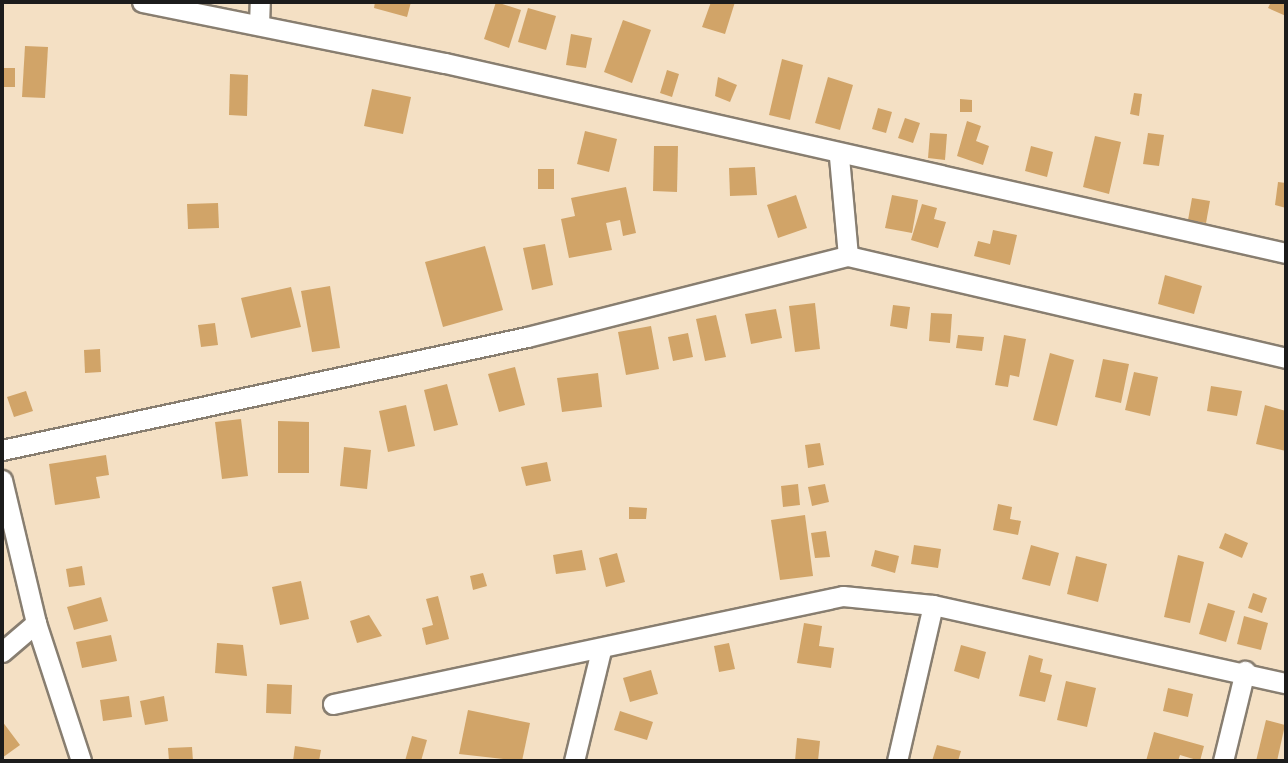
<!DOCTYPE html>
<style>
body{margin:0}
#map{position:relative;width:1288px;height:763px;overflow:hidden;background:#f4e0c4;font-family:Vollkorn,serif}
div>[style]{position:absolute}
.building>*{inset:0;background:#d1a468}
.roads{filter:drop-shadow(2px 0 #887e70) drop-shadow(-2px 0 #887e70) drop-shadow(0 2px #887e70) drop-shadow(0 -2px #887e70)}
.minor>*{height:19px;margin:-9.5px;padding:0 9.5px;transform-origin:9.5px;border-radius:9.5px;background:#fff}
span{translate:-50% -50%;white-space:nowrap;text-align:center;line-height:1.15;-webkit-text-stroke:5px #fcf5e5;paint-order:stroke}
.frame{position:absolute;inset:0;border:4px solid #1c1c1c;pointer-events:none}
</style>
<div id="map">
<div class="building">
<div style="clip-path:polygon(375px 2px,411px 2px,407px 17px,374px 8px)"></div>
<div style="clip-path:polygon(496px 2px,521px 10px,509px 48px,484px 39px)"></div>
<div style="clip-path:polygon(711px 2px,735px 2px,725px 34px,702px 27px)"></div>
<div style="clip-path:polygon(1271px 2px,1286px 2px,1286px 16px,1268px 8px)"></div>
<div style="clip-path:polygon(528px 8px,556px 16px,546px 50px,518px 42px)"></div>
<div style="clip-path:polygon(623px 20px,651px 30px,632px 83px,604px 72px)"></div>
<div style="clip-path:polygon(571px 34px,592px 38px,586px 68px,566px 65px)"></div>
<div style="clip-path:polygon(25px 46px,48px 47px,45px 98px,22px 97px)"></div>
<div style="clip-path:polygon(782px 59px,803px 65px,790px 120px,769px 115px)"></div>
<div style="clip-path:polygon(2px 68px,15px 68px,15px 87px,2px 87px)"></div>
<div style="clip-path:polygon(667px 70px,679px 74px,672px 97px,660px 93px)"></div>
<div style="clip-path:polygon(230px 74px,248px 75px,247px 116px,229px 115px)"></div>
<div style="clip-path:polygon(718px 77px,737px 85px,730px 102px,715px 96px)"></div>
<div style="clip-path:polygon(828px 77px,853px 85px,840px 130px,815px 123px)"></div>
<div style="clip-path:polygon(372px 89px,411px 97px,403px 134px,364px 126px)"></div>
<div style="clip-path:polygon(1134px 93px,1142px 94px,1139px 116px,1130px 114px)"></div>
<div style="clip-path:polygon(960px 99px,972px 100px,972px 112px,960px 112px)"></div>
<div style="clip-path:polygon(878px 108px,892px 112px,886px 133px,872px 129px)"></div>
<div style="clip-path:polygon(905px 118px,920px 123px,913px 143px,898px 138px)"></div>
<div style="clip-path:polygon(967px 121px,981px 126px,976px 141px,989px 146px,983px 165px,957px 156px)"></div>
<div style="clip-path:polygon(585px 131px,617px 139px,609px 172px,577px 164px)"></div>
<div style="clip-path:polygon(930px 133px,947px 134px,945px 160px,928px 158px)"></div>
<div style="clip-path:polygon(1148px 133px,1164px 135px,1159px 166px,1143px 164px)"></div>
<div style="clip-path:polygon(1095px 136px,1121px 142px,1109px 194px,1083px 187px)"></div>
<div style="clip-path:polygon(654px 146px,678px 146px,677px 192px,653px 191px)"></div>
<div style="clip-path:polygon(1031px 146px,1053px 152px,1047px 177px,1025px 171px)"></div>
<div style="clip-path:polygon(755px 167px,757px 195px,730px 196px,729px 168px)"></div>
<div style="clip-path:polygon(538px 169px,554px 169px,554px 189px,538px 189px)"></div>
<div style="clip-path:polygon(1278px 182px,1286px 183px,1286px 208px,1275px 205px)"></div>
<div style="clip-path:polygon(626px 187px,636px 233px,623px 236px,620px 220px,606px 223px,612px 250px,569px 258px,561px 219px,575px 216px,571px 198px)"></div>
<div style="clip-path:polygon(796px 195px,807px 228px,778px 238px,767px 205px)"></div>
<div style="clip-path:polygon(892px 195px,918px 200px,912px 233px,885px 228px)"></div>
<div style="clip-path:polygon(1192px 198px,1210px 201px,1206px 223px,1188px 220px)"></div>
<div style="clip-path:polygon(218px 203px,219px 228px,188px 229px,187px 204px)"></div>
<div style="clip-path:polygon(922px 204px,937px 208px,934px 219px,946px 222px,938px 248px,911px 240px)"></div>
<div style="clip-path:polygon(993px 230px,1017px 235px,1010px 265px,974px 256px,978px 241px,990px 244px)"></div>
<div style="clip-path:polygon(545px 244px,553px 285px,532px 290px,523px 248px)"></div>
<div style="clip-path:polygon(485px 246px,503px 310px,443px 327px,425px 262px)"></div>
<div style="clip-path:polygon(1165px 275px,1202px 286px,1194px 314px,1158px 304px)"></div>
<div style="clip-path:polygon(330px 286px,340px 348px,312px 352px,301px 291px)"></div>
<div style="clip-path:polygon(291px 287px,301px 327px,251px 338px,241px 298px)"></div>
<div style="clip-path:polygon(815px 303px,820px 349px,795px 352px,789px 306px)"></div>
<div style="clip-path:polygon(893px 305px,910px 307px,907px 329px,890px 326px)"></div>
<div style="clip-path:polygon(776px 309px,782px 338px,751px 344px,745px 314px)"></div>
<div style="clip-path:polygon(931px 313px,952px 314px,950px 343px,929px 341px)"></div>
<div style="clip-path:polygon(716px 315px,726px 357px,705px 361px,696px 319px)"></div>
<div style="clip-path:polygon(215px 323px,218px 345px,201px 347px,198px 325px)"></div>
<div style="clip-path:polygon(651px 326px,659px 369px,626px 375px,618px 332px)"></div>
<div style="clip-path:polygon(688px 333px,693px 357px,673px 361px,668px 337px)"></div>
<div style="clip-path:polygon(958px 335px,984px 337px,982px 351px,956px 348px)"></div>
<div style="clip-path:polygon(1004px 335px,1026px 339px,1019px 377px,1010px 375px,1008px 387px,995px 385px)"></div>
<div style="clip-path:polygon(100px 349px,101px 372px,85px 373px,84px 350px)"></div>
<div style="clip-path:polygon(1050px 353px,1074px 360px,1057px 426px,1033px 420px)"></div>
<div style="clip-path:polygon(1103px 359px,1129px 364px,1121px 403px,1095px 397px)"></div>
<div style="clip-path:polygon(515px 367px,525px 405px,499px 412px,488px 374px)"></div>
<div style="clip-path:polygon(1134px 372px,1158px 377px,1150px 416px,1125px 410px)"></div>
<div style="clip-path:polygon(598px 373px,602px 407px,562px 412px,557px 378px)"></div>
<div style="clip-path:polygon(447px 384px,458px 425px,434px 431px,424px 390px)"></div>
<div style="clip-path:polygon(1211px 386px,1242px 391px,1237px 416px,1207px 411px)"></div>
<div style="clip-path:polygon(26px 391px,33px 411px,14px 417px,7px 397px)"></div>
<div style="clip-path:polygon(406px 405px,415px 446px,388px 452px,379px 411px)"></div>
<div style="clip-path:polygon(1265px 405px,1286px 411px,1286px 451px,1256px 444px)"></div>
<div style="clip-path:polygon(241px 419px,248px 476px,222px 479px,215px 422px)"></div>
<div style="clip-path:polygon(278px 421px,309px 422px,309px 473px,278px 473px)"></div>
<div style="clip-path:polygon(820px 443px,824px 465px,808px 468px,805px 445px)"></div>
<div style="clip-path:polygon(344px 447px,371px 450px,367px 489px,340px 486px)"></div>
<div style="clip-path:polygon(106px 455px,109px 475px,96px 477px,100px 498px,55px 505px,49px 464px)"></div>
<div style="clip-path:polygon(547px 462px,551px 481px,526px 486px,521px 467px)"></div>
<div style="clip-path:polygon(798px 484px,800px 505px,783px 507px,781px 486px)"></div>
<div style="clip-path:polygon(825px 484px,829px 502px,812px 506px,808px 487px)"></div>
<div style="clip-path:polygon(998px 504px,1012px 507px,1010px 519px,1021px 521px,1018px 535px,993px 530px)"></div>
<div style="clip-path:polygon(629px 507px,647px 508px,646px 519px,629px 519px)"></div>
<div style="clip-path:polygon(805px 515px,813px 576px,780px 580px,771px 520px)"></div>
<div style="clip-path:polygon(826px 531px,830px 557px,815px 558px,811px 533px)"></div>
<div style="clip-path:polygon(1225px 533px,1248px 543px,1242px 558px,1219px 548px)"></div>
<div style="clip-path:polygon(914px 545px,941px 549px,938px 568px,911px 564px)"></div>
<div style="clip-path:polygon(1031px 545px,1059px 553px,1050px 586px,1022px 579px)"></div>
<div style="clip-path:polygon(582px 550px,586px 570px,556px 574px,553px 555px)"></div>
<div style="clip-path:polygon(875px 550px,899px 556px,895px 573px,871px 566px)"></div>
<div style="clip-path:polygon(617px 553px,625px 582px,606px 587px,599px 558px)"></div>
<div style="clip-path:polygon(1178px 555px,1204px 562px,1190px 623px,1164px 617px)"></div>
<div style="clip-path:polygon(1076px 556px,1107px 564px,1098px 602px,1067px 594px)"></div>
<div style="clip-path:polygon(82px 566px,85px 585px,69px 587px,66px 569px)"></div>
<div style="clip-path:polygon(483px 573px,487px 586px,473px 590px,470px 576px)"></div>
<div style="clip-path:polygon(301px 581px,309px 619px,280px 625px,272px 587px)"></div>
<div style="clip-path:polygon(1253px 593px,1267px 598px,1262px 613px,1248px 608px)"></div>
<div style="clip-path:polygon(438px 596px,449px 639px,426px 645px,422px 628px,433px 625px,426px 599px)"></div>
<div style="clip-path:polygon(101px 597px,108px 621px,74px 630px,67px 607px)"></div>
<div style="clip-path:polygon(1208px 603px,1235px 611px,1226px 642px,1199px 634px)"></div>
<div style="clip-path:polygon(369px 615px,382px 636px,357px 643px,350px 621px)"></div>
<div style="clip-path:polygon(1244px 616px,1268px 623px,1261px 650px,1237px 644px)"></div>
<div style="clip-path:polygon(804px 623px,822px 626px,819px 646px,834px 648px,831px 668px,797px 663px)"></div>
<div style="clip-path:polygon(111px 635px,117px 661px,82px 668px,76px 642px)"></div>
<div style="clip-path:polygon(217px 643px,243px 645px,247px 676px,215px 673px)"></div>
<div style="clip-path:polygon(729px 643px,735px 669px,719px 672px,714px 646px)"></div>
<div style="clip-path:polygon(961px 645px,986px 652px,979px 679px,954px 671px)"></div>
<div style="clip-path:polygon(1029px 655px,1043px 659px,1040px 672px,1052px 675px,1045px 702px,1019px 696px)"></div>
<div style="clip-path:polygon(651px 670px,658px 694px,630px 702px,623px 678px)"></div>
<div style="clip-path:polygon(1066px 681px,1096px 688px,1087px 727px,1057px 720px)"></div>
<div style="clip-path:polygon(267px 684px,292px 685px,291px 714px,266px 713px)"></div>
<div style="clip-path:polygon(1168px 688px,1193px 694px,1188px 717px,1163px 711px)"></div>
<div style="clip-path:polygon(129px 696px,132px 717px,103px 721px,100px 700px)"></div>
<div style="clip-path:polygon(164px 696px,168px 721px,145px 725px,140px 701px)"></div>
<div style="clip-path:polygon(468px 710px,530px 723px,522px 761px,459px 754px)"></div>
<div style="clip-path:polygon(620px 711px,653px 722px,647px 740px,614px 730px)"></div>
<div style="clip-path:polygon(1266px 720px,1285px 725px,1277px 761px,1256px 761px)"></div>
<div style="clip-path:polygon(2px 721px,20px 745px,2px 758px)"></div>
<div style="clip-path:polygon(1154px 732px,1204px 746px,1200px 761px,1180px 755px,1178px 761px,1146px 761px)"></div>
<div style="clip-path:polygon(412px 736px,427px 740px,421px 761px,405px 761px)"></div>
<div style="clip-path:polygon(797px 738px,820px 741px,818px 761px,795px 761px)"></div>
<div style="clip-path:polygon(937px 745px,961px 751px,958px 761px,932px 761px)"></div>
<div style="clip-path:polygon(295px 746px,321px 750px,319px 761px,293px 761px)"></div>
<div style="clip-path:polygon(192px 747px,193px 761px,169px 761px,168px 748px)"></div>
</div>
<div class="roads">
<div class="minor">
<div style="left:142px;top:2px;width:309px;rotate:11.4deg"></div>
<div style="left:445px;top:63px;width:862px;rotate:12.73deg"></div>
<div style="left:259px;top:25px;width:23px;rotate:-88deg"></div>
<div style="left:839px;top:157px;width:99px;rotate:84.8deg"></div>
<div style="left:2px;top:450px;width:537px;rotate:-12.15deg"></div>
<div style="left:527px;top:337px;width:331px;rotate:-14.2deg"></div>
<div style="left:848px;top:256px;width:450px;rotate:13.1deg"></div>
<div style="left:2px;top:480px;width:147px;rotate:76.6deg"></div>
<div style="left:36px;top:623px;width:145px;rotate:71.9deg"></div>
<div style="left:2px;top:652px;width:45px;rotate:-40.5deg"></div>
<div style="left:333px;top:704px;width:521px;rotate:-11.96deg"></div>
<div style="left:843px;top:596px;width:90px;rotate:5.7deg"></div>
<div style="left:933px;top:605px;width:362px;rotate:12.5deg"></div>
<div style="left:574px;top:761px;width:114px;rotate:-76.3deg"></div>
<div style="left:897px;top:761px;width:160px;rotate:-77deg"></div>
<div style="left:1223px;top:761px;width:93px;rotate:-76.3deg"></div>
</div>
</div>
<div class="frame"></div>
</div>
